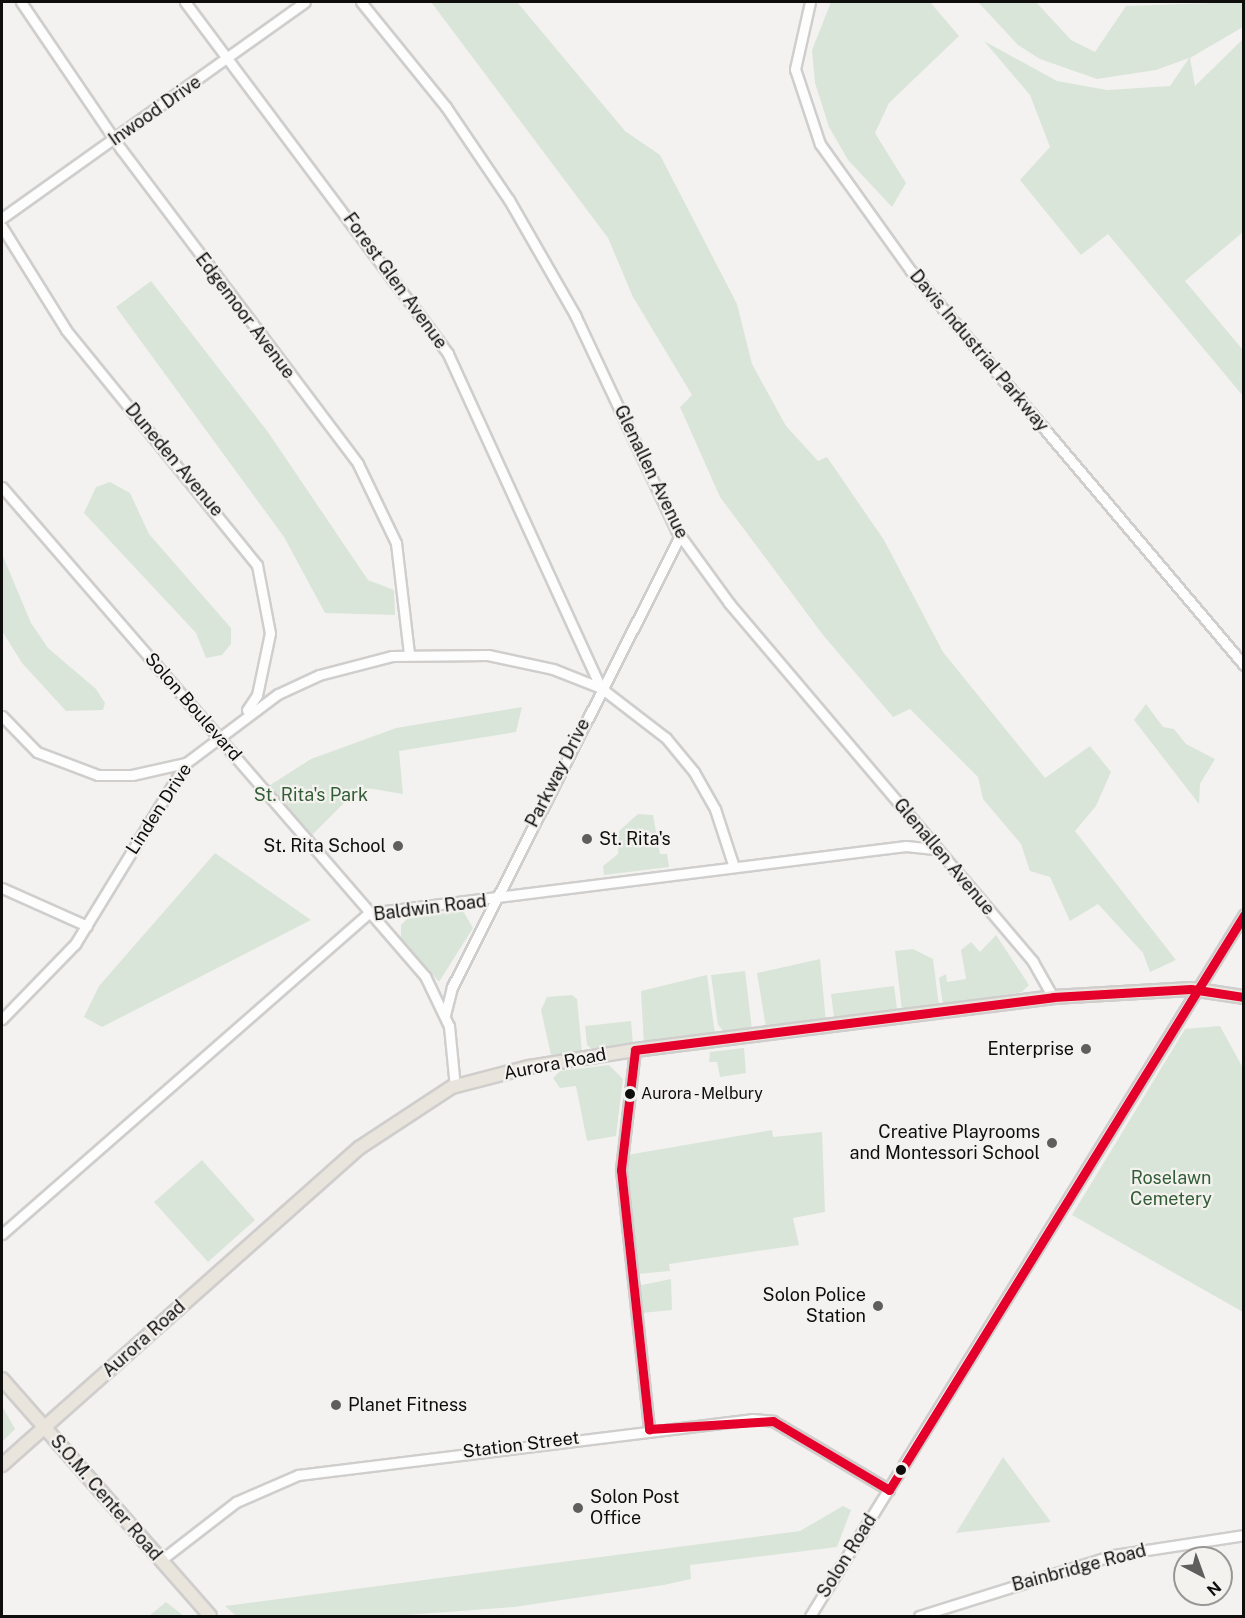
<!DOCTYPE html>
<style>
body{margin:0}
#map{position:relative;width:1245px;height:1618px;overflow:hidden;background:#f3f2f0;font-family:"Public Sans",sans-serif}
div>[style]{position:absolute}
.green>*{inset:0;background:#dae5d9}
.stream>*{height:2px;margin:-1px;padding:0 1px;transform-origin:1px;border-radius:1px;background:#a9b4c7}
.roads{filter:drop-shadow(2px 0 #cfcecd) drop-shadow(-2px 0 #cfcecd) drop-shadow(0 2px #cfcecd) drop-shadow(0 -2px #cfcecd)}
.minor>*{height:9px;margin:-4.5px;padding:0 4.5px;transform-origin:4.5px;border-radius:4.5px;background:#fdfdfd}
.major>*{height:12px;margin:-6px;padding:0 6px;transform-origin:6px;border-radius:6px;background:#e9e5dc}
.bus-1>*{height:9px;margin:-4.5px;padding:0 4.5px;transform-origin:4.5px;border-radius:4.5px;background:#e4002b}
.dots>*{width:16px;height:16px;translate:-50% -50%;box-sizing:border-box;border:3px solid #f4f2ef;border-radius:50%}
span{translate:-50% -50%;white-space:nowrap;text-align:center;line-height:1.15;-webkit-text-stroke:4.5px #f4f2ef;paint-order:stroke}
.bus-label{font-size:16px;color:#0f0e0d}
.left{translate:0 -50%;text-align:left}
.street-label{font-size:18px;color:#0f0e0d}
.park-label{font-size:18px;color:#335d37}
.poi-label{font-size:18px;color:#0f0e0d}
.right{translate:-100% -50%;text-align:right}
.frame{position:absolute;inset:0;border:3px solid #0f0e0d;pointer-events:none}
.north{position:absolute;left:1173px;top:1546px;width:60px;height:60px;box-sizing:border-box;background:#f4f2ef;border:2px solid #989795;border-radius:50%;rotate:139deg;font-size:16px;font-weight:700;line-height:24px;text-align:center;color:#0f0e0d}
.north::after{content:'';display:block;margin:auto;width:21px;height:27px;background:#5f5e5c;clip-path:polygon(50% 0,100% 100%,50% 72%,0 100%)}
</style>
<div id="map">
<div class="green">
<div style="clip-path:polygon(431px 2px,517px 2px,625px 131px,660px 155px,737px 304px,752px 364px,786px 426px,818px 461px,827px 457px,884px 540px,943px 652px,1045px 778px,1090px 746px,1111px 772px,1096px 806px,1075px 831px,1176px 960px,1150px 972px,1143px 953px,1098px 904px,1070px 921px,1050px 877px,1030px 871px,1021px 844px,983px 799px,978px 777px,910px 709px,893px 717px,823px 635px,720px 497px,680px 407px,692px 395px,633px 297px,608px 238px)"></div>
<div style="clip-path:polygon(831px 2px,930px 2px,959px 36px,889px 103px,875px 133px,906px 183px,892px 207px,848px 160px,829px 127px,815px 83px,812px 50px)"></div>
<div style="clip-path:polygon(978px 2px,1036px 2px,1071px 40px,1095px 52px,1126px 6px,1243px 2px,1243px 27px,1190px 58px,1195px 86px,1243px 39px,1243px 232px,1185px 281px,1243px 350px,1243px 396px,1108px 234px,1081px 255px,1020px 180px,1050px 147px,1030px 95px,984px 41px,1057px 81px,1107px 90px,1170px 86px,1189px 58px,1156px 70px,1097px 79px,1040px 59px,1018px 45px)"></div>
<div style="clip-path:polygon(151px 281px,268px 432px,368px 580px,394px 590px,395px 615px,325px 613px,284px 537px,116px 307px)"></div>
<div style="clip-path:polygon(110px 482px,130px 493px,149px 534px,231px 628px,231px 644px,222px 655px,206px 658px,196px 633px,84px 513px,96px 487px)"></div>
<div style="clip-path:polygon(2px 554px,31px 623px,48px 648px,96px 689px,105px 703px,103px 710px,66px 711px,22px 663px,2px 631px)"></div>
<div style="clip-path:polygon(1146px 704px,1163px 727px,1174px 729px,1186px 744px,1215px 759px,1200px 784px,1199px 804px,1134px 720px)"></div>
<div style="clip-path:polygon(522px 707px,516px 732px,399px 751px,403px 794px,373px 789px,346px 801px,308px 839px,264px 789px,311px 759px,396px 728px)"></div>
<div style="clip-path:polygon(638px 814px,653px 815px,660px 854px,667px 854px,669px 867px,604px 875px,603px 866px,618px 854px,619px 831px)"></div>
<div style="clip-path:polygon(215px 853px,311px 920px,102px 1027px,84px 1017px,99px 986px)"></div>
<div style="clip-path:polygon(463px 911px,473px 928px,439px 982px,401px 938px,401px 925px,409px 917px)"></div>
<div style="clip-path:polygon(996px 935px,1029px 985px,1022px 992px,943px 1005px,939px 978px,946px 974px,947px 982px,966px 979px,961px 950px,971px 942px,980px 952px)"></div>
<div style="clip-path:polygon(913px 949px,933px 959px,939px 1006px,902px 1010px,895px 951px)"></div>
<div style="clip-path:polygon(820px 959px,826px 1022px,766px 1028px,757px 973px)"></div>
<div style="clip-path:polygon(745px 971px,752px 1030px,726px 1034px,718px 1025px,711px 975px)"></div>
<div style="clip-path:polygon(707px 975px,715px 1034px,644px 1044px,641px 991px)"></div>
<div style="clip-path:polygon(894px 986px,897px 1009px,834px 1017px,831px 994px)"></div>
<div style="clip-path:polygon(572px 995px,577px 999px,582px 1052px,551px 1055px,541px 1010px,547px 997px)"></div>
<div style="clip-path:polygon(631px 1021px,633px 1045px,593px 1050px,587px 1045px,585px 1026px)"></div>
<div style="clip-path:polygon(1220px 1026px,1243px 1068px,1243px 1312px,1072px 1215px,1185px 1029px)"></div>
<div style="clip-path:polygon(744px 1048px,746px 1073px,720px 1077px,717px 1062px,709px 1062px,710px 1052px)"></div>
<div style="clip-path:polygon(609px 1065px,623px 1079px,616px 1136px,587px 1141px,576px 1086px,560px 1088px,553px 1078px,560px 1071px)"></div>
<div style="clip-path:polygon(772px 1130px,773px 1137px,822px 1132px,825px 1212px,793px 1218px,799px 1245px,669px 1264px,670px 1271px,638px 1274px,621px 1156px)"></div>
<div style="clip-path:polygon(202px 1160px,255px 1220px,208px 1262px,154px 1202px)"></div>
<div style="clip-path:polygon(671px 1279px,672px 1310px,642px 1313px,637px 1286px)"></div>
<div style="clip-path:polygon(2px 1406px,15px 1429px,2px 1442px)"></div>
<div style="clip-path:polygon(1003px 1457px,1051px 1522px,956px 1533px)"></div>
<div style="clip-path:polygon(843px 1506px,851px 1510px,837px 1547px,690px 1565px,691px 1579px,664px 1585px,514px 1607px,394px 1616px,236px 1616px,225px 1606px,800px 1531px)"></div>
<div style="clip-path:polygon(166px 1602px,184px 1616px,149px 1616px)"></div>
</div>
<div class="stream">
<div style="left:1244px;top:75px;width:7px;rotate:90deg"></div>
</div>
<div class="roads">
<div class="minor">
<div style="left:21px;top:2px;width:178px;rotate:55.8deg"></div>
<div style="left:121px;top:149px;width:394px;rotate:53deg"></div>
<div style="left:358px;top:464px;width:88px;rotate:64.3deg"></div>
<div style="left:396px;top:543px;width:112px;rotate:83.3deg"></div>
<div style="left:185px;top:2px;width:439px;rotate:53.2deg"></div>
<div style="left:448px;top:354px;width:367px;rotate:65.4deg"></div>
<div style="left:361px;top:2px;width:135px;rotate:51deg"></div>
<div style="left:446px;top:107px;width:112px;rotate:55.9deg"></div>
<div style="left:509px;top:200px;width:133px;rotate:60.1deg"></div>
<div style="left:575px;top:315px;width:238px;rotate:64.8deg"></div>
<div style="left:676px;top:530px;width:90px;rotate:54deg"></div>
<div style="left:729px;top:603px;width:470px;rotate:49.7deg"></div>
<div style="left:1033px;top:962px;width:40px;rotate:60.3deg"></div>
<div style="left:810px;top:2px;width:69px;rotate:102.6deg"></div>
<div style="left:795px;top:69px;width:79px;rotate:71.6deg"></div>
<div style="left:820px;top:144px;width:156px;rotate:54.4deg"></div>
<div style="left:911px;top:271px;width:516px;rotate:49.8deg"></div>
<div style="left:2px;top:218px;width:372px;rotate:-35.5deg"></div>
<div style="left:2px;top:227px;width:121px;rotate:58.1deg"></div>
<div style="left:66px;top:330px;width:303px;rotate:50.9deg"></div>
<div style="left:257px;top:565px;width:69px;rotate:79.2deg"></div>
<div style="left:270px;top:633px;width:63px;rotate:101.8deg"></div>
<div style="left:257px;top:695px;width:18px;rotate:124deg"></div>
<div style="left:2px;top:487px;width:647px;rotate:49.14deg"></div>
<div style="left:425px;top:976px;width:55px;rotate:64.4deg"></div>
<div style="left:449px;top:1026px;width:61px;rotate:84.4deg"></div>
<div style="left:2px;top:716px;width:50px;rotate:45.8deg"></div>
<div style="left:37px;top:752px;width:65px;rotate:20.7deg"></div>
<div style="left:98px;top:775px;width:34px"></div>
<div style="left:132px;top:775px;width:54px;rotate:-12.8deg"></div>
<div style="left:2px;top:888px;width:93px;rotate:24.1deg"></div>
<div style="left:445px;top:1015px;width:29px;rotate:-76deg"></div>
<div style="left:452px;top:987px;width:505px;rotate:-63.18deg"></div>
<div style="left:2px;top:1019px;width:105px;rotate:-45.8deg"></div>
<div style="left:75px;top:944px;width:212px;rotate:-58.5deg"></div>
<div style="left:186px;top:763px;width:115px;rotate:-36.9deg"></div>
<div style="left:278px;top:694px;width:45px;rotate:-24.9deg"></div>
<div style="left:319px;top:675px;width:75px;rotate:-14.6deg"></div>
<div style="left:392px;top:656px;width:96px;rotate:-0.6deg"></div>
<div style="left:488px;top:655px;width:66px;rotate:12.2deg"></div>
<div style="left:553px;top:669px;width:52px;rotate:21.6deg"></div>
<div style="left:601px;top:688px;width:82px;rotate:37.6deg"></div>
<div style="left:666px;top:738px;width:44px;rotate:50.5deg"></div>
<div style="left:694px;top:772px;width:43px;rotate:60.4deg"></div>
<div style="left:715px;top:809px;width:61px;rotate:71.9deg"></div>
<div style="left:635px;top:1050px;width:121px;rotate:96.7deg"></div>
<div style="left:621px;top:1170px;width:261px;rotate:83.8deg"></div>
<div style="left:2px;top:1234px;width:488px;rotate:-41.2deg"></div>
<div style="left:369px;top:913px;width:541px;rotate:-7.11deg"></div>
<div style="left:906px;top:846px;width:31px;rotate:6deg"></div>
<div style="left:161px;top:1560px;width:95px;rotate:-37.7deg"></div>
<div style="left:236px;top:1502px;width:68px;rotate:-23.5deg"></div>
<div style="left:298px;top:1475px;width:457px;rotate:-7deg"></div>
<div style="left:752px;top:1419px;width:21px;rotate:5deg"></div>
<div style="left:773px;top:1421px;width:135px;rotate:30.7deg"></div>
<div style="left:810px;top:1616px;width:825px;rotate:-58.27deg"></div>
<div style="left:919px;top:1616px;width:204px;rotate:-17.4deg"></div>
<div style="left:1114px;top:1555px;width:132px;rotate:-8.7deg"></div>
</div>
<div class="major">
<div style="left:2px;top:1379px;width:315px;rotate:48.7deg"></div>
<div style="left:2px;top:1465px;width:477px;rotate:-41.6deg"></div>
<div style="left:359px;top:1148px;width:111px;rotate:-33.3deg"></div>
<div style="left:452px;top:1087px;width:80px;rotate:-14.6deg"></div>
<div style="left:529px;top:1067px;width:107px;rotate:-9.1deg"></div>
<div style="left:635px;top:1050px;width:421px;rotate:-7.2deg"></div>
<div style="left:1053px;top:997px;width:138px;rotate:-3.3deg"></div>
<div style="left:1191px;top:989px;width:54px;rotate:8.6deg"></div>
</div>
</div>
<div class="bus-1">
<div style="left:635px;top:1050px;width:421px;rotate:-7.2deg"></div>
<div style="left:1053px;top:997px;width:138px;rotate:-3.3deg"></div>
<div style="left:1191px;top:989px;width:54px;rotate:8.6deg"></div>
<div style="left:635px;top:1050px;width:121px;rotate:96.7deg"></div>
<div style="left:621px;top:1170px;width:261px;rotate:83.8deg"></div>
<div style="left:649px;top:1429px;width:124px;rotate:-3.7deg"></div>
<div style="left:773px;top:1421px;width:135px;rotate:30.7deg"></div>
<div style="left:889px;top:1490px;width:676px;rotate:-58.31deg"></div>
</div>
<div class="dots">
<div style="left:587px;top:839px;background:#5f5e5c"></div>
<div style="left:398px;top:846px;background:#5f5e5c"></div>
<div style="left:1086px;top:1049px;background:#5f5e5c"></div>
<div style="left:630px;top:1094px;background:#0f0e0d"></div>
<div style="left:1052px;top:1143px;background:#5f5e5c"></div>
<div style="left:878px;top:1306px;background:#5f5e5c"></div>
<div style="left:336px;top:1405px;background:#5f5e5c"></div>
<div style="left:901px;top:1470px;background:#0f0e0d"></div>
<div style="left:578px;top:1508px;background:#5f5e5c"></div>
</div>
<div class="bus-label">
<span class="left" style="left:641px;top:1094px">Aurora - Melbury</span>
</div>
<div class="street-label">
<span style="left:155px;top:111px;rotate:-35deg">Inwood Drive</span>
<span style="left:395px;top:281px;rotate:54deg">Forest Glen Avenue</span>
<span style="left:245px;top:316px;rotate:53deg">Edgemoor Avenue</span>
<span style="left:979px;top:351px;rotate:50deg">Davis Industrial Parkway</span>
<span style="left:174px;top:460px;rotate:50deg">Duneden Avenue</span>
<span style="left:651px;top:472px;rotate:64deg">Glenallen Avenue</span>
<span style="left:193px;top:707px;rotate:49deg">Solon Boulevard</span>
<span style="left:558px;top:773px;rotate:-63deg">Parkway Drive</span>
<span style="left:159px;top:809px;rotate:-57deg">Linden Drive</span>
<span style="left:944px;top:857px;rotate:50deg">Glenallen Avenue</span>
<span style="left:430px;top:908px;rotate:-7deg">Baldwin Road</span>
<span style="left:555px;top:1064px;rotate:-11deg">Aurora Road</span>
<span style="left:144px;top:1339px;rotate:-42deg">Aurora Road</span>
<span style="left:521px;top:1445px;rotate:-7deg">Station Street</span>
<span style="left:106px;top:1498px;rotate:49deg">S.O.M. Center Road</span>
<span style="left:847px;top:1556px;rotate:-58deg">Solon Road</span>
<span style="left:1079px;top:1568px;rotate:-15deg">Bainbridge Road</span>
</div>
<div class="park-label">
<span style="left:311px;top:795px">St. Rita's Park</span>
<span style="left:1171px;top:1189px">Roselawn<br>Cemetery</span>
</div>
<div class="poi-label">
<span class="left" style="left:599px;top:839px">St. Rita's</span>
<span class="right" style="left:386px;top:846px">St. Rita School</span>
<span class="right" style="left:1074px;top:1049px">Enterprise</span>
<span class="right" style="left:1040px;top:1143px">Creative Playrooms<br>and Montessori School</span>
<span class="right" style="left:866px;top:1306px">Solon Police<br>Station</span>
<span class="left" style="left:348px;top:1405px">Planet Fitness</span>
<span class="left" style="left:590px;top:1508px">Solon Post<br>Office</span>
</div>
<div class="frame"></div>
<div class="north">N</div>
</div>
